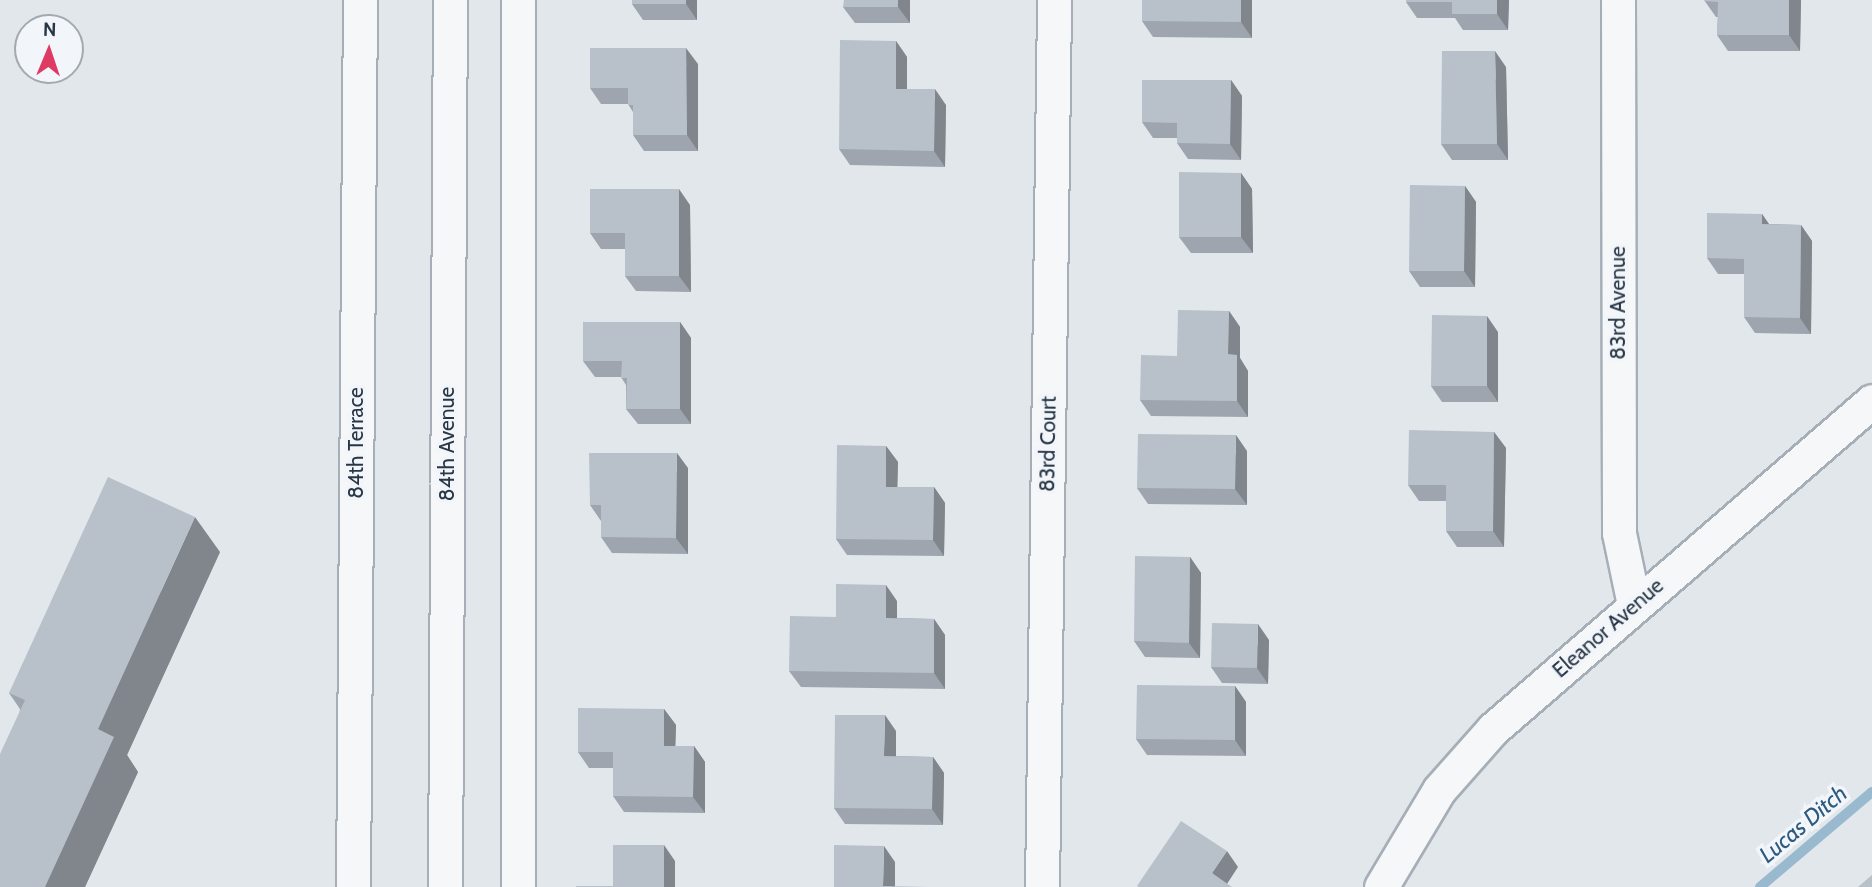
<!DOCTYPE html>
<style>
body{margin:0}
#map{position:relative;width:1872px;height:887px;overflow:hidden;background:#e2e7ec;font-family:Cabin,sans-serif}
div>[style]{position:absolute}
.stream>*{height:10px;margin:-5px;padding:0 5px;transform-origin:5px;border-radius:5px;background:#99b9cf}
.roads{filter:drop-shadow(2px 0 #a6aeb7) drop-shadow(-2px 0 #a6aeb7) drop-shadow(0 2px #a6aeb7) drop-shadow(0 -2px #a6aeb7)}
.street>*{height:33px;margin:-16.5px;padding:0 16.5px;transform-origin:16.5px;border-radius:16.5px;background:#f5f7f9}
.wall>*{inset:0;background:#9ea5ae}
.shaded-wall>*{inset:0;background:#81868d}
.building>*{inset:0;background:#b8c0ca}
span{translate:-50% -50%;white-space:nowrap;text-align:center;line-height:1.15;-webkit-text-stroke:7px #f2f5f9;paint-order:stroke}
.street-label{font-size:21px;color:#283646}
.water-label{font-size:23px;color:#2d5a7f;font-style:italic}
.north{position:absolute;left:14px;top:14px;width:70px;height:70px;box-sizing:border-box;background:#f2f5f9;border:2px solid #a1a9b1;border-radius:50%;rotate:2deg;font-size:19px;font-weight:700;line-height:28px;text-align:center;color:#283646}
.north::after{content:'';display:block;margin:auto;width:24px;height:32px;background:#de3a63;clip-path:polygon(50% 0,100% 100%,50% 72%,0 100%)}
</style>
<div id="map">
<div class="stream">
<div style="left:1760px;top:887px;width:147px;rotate:-40.3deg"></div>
</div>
<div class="roads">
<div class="street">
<div style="left:518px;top:0;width:887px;rotate:90deg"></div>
<div style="left:1618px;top:0;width:533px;rotate:89.89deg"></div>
<div style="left:1619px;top:533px;width:74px;rotate:78.2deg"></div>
<div style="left:353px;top:887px;width:887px;rotate:-89.55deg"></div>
<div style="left:445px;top:887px;width:887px;rotate:-89.68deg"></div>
<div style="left:1042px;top:887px;width:887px;rotate:-89.22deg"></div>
<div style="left:1381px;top:887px;width:113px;rotate:-59.1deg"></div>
<div style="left:1439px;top:790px;width:81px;rotate:-48.5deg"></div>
<div style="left:1493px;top:729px;width:501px;rotate:-40.87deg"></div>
</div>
</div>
<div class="wall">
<div style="clip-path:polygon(697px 0,697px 20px,643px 20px,632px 4px)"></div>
<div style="clip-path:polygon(910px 0,910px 23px,855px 23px,843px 7px)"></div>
<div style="clip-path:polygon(1142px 0,1252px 0,1252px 38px,1153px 37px,1142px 21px)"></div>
<div style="clip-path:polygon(1406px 0,1509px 0,1508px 30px,1463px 30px,1455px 18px,1417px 18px,1406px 2px)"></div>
<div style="clip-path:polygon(1704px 0,1801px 0,1800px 51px,1728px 51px,1717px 35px,1718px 17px,1716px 17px)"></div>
<div style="clip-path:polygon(896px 41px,907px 57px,907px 89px,946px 105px,945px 167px,850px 165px,839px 149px)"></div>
<div style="clip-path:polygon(698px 64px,698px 151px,644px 151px,633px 135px,633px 112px,628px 104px,601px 104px,590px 88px)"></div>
<div style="clip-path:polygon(1506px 67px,1508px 160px,1452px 160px,1441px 144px)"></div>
<div style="clip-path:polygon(1231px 80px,1242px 96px,1241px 160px,1188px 159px,1177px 143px,1177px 138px,1153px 138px,1142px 122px)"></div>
<div style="clip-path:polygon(1241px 173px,1252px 189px,1253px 253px,1191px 253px,1179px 237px)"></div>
<div style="clip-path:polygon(1465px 186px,1476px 202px,1475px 287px,1420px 287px,1409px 271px)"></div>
<div style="clip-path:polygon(690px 205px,691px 292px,636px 291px,625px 276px,625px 249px,601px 249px,590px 233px)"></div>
<div style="clip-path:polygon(1762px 214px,1769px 224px,1801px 225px,1812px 241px,1811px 334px,1755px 333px,1744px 317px,1744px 274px,1718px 274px,1707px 258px)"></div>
<div style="clip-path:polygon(1229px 311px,1240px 327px,1240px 358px,1248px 371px,1248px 417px,1151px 416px,1140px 400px,1177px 356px)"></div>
<div style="clip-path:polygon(680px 322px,691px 338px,691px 424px,638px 424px,626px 409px,626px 385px,621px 377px,595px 377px,583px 361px)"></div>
<div style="clip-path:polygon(1498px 332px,1498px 402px,1442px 402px,1431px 386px)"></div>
<div style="clip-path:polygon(1494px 432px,1506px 448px,1504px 547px,1457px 547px,1446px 531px,1446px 501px,1419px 501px,1408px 485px)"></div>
<div style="clip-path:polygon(886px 446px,898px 462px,897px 487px,934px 487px,945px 503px,944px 556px,847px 555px,836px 539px)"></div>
<div style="clip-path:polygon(1247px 451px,1247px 505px,1148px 504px,1137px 488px)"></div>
<div style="clip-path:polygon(688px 468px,688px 554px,612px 553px,601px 537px,601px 521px,590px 505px)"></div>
<div style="clip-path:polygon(220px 552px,127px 755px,138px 772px,85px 887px,0 887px,20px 709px,9px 693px)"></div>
<div style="clip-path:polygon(1190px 557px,1201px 573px,1200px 658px,1145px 657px,1134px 641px)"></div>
<div style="clip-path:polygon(897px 601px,897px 618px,934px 619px,945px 635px,945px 689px,801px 687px,789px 671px,836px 617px)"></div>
<div style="clip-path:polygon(1269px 640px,1268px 684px,1222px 683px,1211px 667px)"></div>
<div style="clip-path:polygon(1235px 686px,1246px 702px,1246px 756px,1147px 755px,1136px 739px)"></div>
<div style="clip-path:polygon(664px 709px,676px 725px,675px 746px,694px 746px,705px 762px,705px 813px,624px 812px,613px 796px,613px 768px,589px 768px,578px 752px)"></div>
<div style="clip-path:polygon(896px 731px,896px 756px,933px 757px,944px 773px,943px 825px,845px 824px,834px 808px)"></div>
</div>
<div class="shaded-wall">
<div style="clip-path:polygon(686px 0,697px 0,697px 20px,686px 4px)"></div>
<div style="clip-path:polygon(898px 0,910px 0,910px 23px,898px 7px)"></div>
<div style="clip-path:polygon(1241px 0,1252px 0,1252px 38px,1241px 22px)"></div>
<div style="clip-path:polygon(1497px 0,1509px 0,1508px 30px,1497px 14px)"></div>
<div style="clip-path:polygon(1789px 0,1801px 0,1800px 51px,1789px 35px)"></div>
<div style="clip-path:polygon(896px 41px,907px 57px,907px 105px,896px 89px)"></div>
<div style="clip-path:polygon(686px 48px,698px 64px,698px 151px,687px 135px)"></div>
<div style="clip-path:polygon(1495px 51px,1506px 67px,1508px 160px,1497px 144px)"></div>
<div style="clip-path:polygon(1231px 80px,1242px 96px,1241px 160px,1230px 144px)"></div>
<div style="clip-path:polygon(935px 89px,946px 105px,945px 167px,934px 151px)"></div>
<div style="clip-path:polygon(1241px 173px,1252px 189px,1253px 253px,1241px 237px)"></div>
<div style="clip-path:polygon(1465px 186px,1476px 202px,1475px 287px,1464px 271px)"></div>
<div style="clip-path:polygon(679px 189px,690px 205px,691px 292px,679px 276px)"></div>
<div style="clip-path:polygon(1762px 214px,1773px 230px,1762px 224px)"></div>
<div style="clip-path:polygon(1801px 225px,1812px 241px,1811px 334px,1800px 318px)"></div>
<div style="clip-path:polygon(1229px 311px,1240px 327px,1240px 358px,1248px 371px,1248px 417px,1237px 401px,1228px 354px)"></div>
<div style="clip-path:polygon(1487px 316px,1498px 332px,1498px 402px,1487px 386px)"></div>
<div style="clip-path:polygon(680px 322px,691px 338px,691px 424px,680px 409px)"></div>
<div style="clip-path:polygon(1494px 432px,1506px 448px,1504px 547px,1493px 531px)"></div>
<div style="clip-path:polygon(1236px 435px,1247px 451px,1247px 505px,1235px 489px)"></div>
<div style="clip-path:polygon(886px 446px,898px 462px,897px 503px,886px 487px)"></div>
<div style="clip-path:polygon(677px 453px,688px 468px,688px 554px,676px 538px)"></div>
<div style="clip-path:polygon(934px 487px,945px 503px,944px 556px,933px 540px)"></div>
<div style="clip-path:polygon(195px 517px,220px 552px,127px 755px,138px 772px,85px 887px,45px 887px,98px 729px)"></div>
<div style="clip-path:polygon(1190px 557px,1201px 573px,1200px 658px,1189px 643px)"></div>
<div style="clip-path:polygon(886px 585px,897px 601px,897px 634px,886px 618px)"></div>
<div style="clip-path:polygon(934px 619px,945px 635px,945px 689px,934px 673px)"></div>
<div style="clip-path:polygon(1258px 624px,1269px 640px,1268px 684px,1257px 668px)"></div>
<div style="clip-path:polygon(1235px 686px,1246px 702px,1246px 756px,1235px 740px)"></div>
<div style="clip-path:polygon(664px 709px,676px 725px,675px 762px,664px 746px)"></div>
<div style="clip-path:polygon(885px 715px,896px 731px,896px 771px,884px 756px)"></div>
<div style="clip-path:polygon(694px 746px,705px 762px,705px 813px,693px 797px)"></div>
<div style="clip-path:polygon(933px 757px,944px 773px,943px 825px,932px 809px)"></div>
<div style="clip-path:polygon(664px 845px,675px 861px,675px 887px,664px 887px)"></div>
<div style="clip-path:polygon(884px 846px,895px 862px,895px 887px,883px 886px)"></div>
<div style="clip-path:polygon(1227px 851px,1238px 867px,1225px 887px,1212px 873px)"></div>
</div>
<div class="building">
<div style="clip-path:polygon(632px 0,686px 0,686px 4px,632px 4px)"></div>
<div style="clip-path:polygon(844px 0,898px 0,898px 7px,843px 7px)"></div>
<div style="clip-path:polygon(1142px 0,1241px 0,1241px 22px,1142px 21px)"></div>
<div style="clip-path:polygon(1406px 0,1497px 0,1497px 14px,1452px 14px,1452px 2px,1406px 2px)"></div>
<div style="clip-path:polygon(1704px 0,1789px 0,1789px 35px,1717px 35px,1718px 2px,1704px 1px)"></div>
<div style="clip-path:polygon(840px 40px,896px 41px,896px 89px,935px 89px,934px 151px,839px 149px)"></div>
<div style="clip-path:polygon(590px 48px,686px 48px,687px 135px,633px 135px,633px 105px,628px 105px,628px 88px,590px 88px)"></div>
<div style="clip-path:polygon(1442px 51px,1495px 51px,1497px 144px,1441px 144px)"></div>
<div style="clip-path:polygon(1142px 80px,1231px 80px,1230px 144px,1177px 143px,1177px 123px,1142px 122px)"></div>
<div style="clip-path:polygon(1179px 172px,1241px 173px,1241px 237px,1179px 237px)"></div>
<div style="clip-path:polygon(1410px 185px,1465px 186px,1464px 271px,1409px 271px)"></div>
<div style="clip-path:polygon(590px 189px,679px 189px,679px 276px,625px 276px,625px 233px,590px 233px)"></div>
<div style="clip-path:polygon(1707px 213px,1762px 214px,1762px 224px,1801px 225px,1800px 318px,1744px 317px,1744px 259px,1707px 258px)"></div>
<div style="clip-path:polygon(1178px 310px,1229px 311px,1228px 354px,1237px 355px,1237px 401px,1140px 400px,1141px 355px,1177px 356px)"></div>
<div style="clip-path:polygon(1432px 315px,1487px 316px,1487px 386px,1431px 386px)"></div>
<div style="clip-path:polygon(583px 322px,680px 322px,680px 409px,626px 409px,627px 378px,621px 378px,622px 361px,583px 361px)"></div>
<div style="clip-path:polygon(1409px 430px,1494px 432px,1493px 531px,1446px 531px,1446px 485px,1408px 485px)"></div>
<div style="clip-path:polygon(1138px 434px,1236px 435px,1235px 489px,1137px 488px)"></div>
<div style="clip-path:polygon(837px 445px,886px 446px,886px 487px,934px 487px,933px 540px,836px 539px)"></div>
<div style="clip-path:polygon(589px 453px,677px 453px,676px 538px,601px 537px,601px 505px,590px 505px)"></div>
<div style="clip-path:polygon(108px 477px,195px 517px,98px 729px,114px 737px,45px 887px,0 887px,0 754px,25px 700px,9px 693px)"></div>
<div style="clip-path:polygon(1135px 556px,1190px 557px,1189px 643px,1134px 641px)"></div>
<div style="clip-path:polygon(836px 584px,886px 585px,886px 618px,934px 619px,934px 673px,789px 671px,790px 616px,836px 617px)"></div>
<div style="clip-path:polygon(1212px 623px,1258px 624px,1257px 668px,1211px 667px)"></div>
<div style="clip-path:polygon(1137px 685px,1235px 686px,1235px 740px,1136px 739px)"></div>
<div style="clip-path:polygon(578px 708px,664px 709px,664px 746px,694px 746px,693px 797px,613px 796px,613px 752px,578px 752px)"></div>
<div style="clip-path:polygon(835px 715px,885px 715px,884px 756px,933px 757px,932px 809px,834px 808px)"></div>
<div style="clip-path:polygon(1181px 821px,1227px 851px,1212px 873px,1232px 887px,1139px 887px,1137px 886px)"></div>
<div style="clip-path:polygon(613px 845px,664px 845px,664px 887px,576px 887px,576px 886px,613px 886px)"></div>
<div style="clip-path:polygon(834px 845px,884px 846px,883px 886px,930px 887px,834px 887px)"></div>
<div style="clip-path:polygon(1872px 875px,1872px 887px,1858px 887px)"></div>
</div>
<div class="street-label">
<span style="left:1618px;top:303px;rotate:-90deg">83rd Avenue</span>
<span style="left:356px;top:443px;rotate:-90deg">84th Terrace</span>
<span style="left:447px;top:444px;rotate:-90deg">84th Avenue</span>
<span style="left:1048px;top:444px;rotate:-89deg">83rd Court</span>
<span style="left:1608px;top:628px;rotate:-41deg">Eleanor Avenue</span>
</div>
<div class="water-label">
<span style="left:1803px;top:824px;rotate:-40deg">Lucas Ditch</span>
</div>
<div class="north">N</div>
</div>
